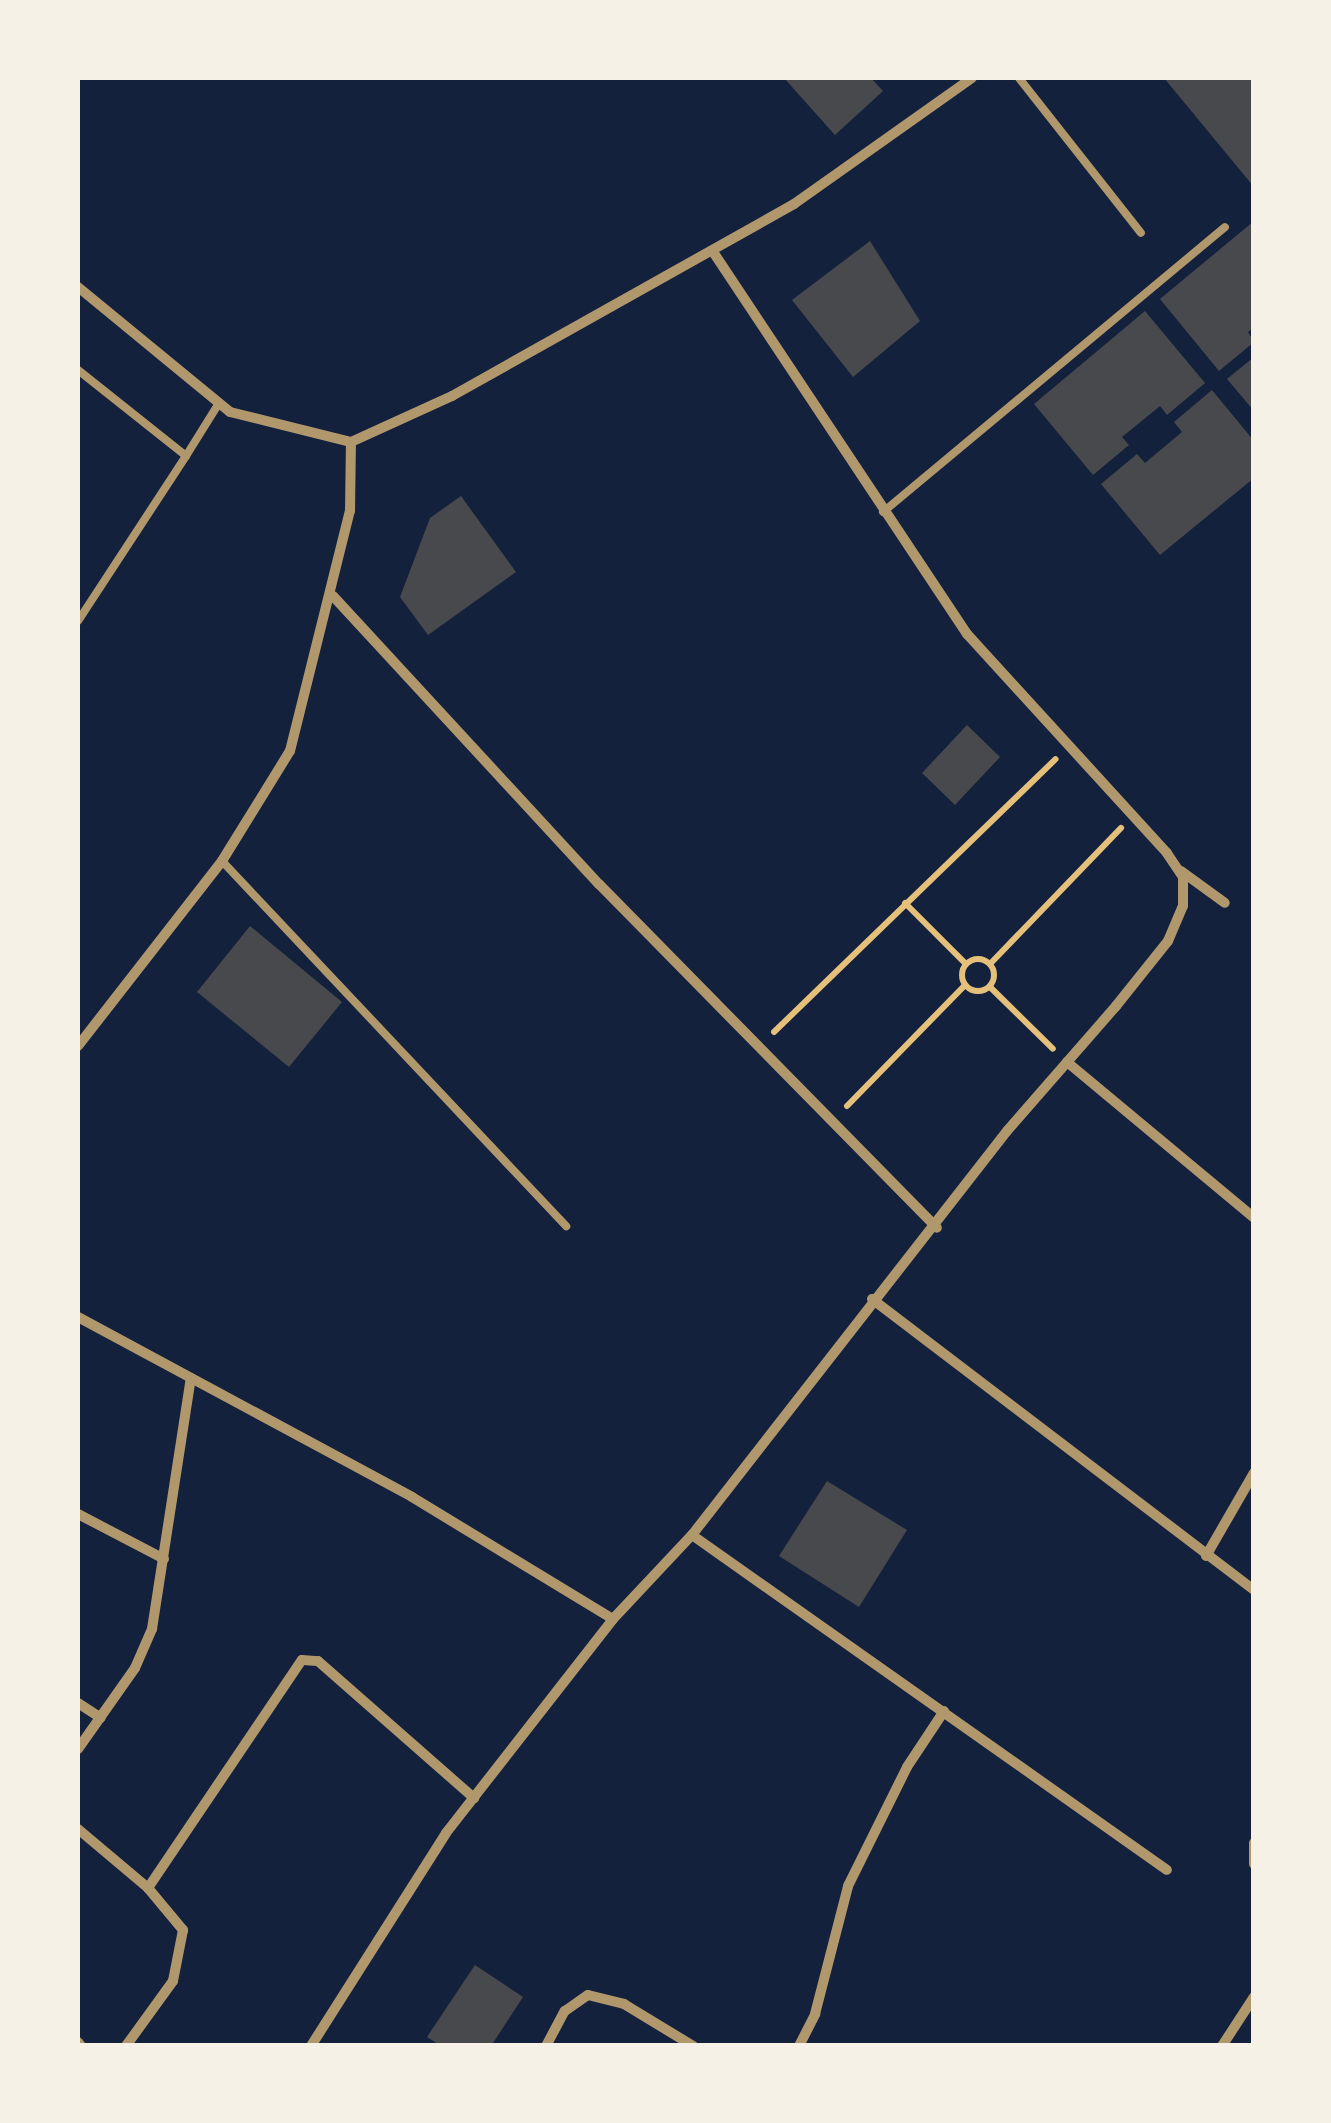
<!DOCTYPE html>
<style>
body{margin:0}
#map{position:relative;width:1331px;height:2123px;overflow:hidden;background:#14213d;font-family:"Noto Sans",sans-serif}
div>[style]{position:absolute}
.building>*{inset:0;background:#48494c}
.path>*{height:6px;margin:-3px;padding:0 3px;transform-origin:3px;border-radius:3px;background:#e5c07b}
.path>.ring{margin:-3px;padding:0;box-sizing:content-box;background:none;border:6px solid #e5c07b;border-radius:50%}
.service>*{height:8px;margin:-4px;padding:0 4px;transform-origin:4px;border-radius:4px;background:#b1986c}
.minor>*{height:10px;margin:-5px;padding:0 5px;transform-origin:5px;border-radius:5px;background:#b1986c}
span{translate:-50% -50%;white-space:nowrap;text-align:center;line-height:1.15;-webkit-text-stroke:8px #f6f1e7;paint-order:stroke}
.frame{position:absolute;inset:0;border:80px solid #f6f1e7;pointer-events:none}
</style>
<div id="map">
<div class="building">
<div style="clip-path:polygon(784px 78px,871px 78px,883px 91px,835px 135px)"></div>
<div style="clip-path:polygon(1164px 78px,1254px 78px,1254px 187px)"></div>
<div style="clip-path:polygon(1254px 221px,1254px 327px,1248px 332px,1254px 342px,1219px 371px,1160px 299px)"></div>
<div style="clip-path:polygon(870px 241px,920px 321px,853px 377px,792px 300px)"></div>
<div style="clip-path:polygon(1145px 311px,1205px 383px,1167px 415px,1160px 406px,1122px 437px,1129px 445px,1093px 475px,1034px 404px)"></div>
<div style="clip-path:polygon(1254px 357px,1254px 411px,1227px 379px)"></div>
<div style="clip-path:polygon(1212px 390px,1254px 441px,1254px 478px,1160px 555px,1101px 484px,1137px 454px,1145px 463px,1182px 432px,1174px 422px)"></div>
<div style="clip-path:polygon(461px 496px,516px 572px,428px 635px,400px 597px,430px 518px)"></div>
<div style="clip-path:polygon(967px 725px,1000px 757px,955px 805px,922px 773px)"></div>
<div style="clip-path:polygon(250px 926px,342px 1002px,289px 1067px,197px 992px)"></div>
<div style="clip-path:polygon(827px 1481px,907px 1530px,859px 1607px,779px 1556px)"></div>
<div style="clip-path:polygon(475px 1965px,523px 1997px,491px 2046px,441px 2046px,427px 2037px)"></div>
</div>
<div class="path">
<div style="left:905px;top:903px;width:86px;rotate:45deg"></div>
<div class="ring" style="left:962px;top:959px;width:26px;height:26px"></div>
<div style="left:990px;top:964px;width:189px;rotate:-46.1deg"></div>
<div style="left:990px;top:987px;width:88px;rotate:44.5deg"></div>
<div style="left:774px;top:1032px;width:392px;rotate:-44.1deg"></div>
<div style="left:847px;top:1106px;width:169px;rotate:-45.7deg"></div>
</div>
<div class="service">
<div style="left:1019px;top:78px;width:197px;rotate:51.8deg"></div>
<div style="left:78px;top:370px;width:138px;rotate:38.5deg"></div>
<div style="left:186px;top:456px;width:197px;rotate:123.2deg"></div>
<div style="left:186px;top:456px;width:62px;rotate:-58.1deg"></div>
<div style="left:883px;top:512px;width:445px;rotate:-39.8deg"></div>
<div style="left:222px;top:861px;width:502px;rotate:46.7deg"></div>
</div>
<div class="minor">
<div style="left:78px;top:287px;width:197px;rotate:39.4deg"></div>
<div style="left:230px;top:412px;width:125px;rotate:13.9deg"></div>
<div style="left:333px;top:596px;width:392px;rotate:47.3deg"></div>
<div style="left:599px;top:884px;width:482px;rotate:45.5deg"></div>
<div style="left:1181px;top:871px;width:54px;rotate:36deg"></div>
<div style="left:78px;top:1046px;width:234px;rotate:-52.1deg"></div>
<div style="left:222px;top:861px;width:129px;rotate:-58.3deg"></div>
<div style="left:290px;top:751px;width:247px;rotate:-76deg"></div>
<div style="left:350px;top:511px;width:69px;rotate:-89.2deg"></div>
<div style="left:351px;top:442px;width:111px;rotate:-24.5deg"></div>
<div style="left:452px;top:396px;width:392px;rotate:-29.3deg"></div>
<div style="left:794px;top:204px;width:218px;rotate:-35.3deg"></div>
<div style="left:1067px;top:1062px;width:244px;rotate:39.8deg"></div>
<div style="left:872px;top:1299px;width:480px;rotate:37.3deg"></div>
<div style="left:78px;top:1317px;width:379px;rotate:28.3deg"></div>
<div style="left:412px;top:1497px;width:235px;rotate:31.3deg"></div>
<div style="left:78px;top:1514px;width:97px;rotate:27.6deg"></div>
<div style="left:692px;top:1535px;width:581px;rotate:35.19deg"></div>
<div style="left:1206px;top:1556px;width:96px;rotate:-60deg"></div>
<div style="left:78px;top:1703px;width:27px;rotate:33deg"></div>
<div style="left:78px;top:1749px;width:99px;rotate:-54.9deg"></div>
<div style="left:135px;top:1668px;width:43px;rotate:-66.4deg"></div>
<div style="left:152px;top:1629px;width:254px;rotate:-81.2deg"></div>
<div style="left:78px;top:1829px;width:92px;rotate:40.1deg"></div>
<div style="left:148px;top:1888px;width:55px;rotate:50.2deg"></div>
<div style="left:183px;top:1930px;width:52px;rotate:101.1deg"></div>
<div style="left:173px;top:1981px;width:80px;rotate:125.9deg"></div>
<div style="left:1254px;top:1843px;width:21px;rotate:90deg"></div>
<div style="left:148px;top:1888px;width:275px;rotate:-56deg"></div>
<div style="left:302px;top:1660px;width:16px;rotate:4deg"></div>
<div style="left:318px;top:1661px;width:208px;rotate:41.3deg"></div>
<div style="left:78px;top:2042px;width:5px;rotate:53deg"></div>
<div style="left:311px;top:2046px;width:252px;rotate:-57.6deg"></div>
<div style="left:446px;top:1833px;width:271px;rotate:-52deg"></div>
<div style="left:613px;top:1619px;width:115px;rotate:-46.8deg"></div>
<div style="left:692px;top:1535px;width:512px;rotate:-52.06deg"></div>
<div style="left:1007px;top:1131px;width:166px;rotate:-48.9deg"></div>
<div style="left:1116px;top:1006px;width:83px;rotate:-51.3deg"></div>
<div style="left:1168px;top:941px;width:38px;rotate:-67deg"></div>
<div style="left:1183px;top:906px;width:29px;rotate:-90deg"></div>
<div style="left:1183px;top:877px;width:29px;rotate:-124deg"></div>
<div style="left:1167px;top:853px;width:297px;rotate:-132.4deg"></div>
<div style="left:967px;top:634px;width:459px;rotate:-123.6deg"></div>
<div style="left:546px;top:2046px;width:40px;rotate:-62deg"></div>
<div style="left:565px;top:2011px;width:28px;rotate:-35deg"></div>
<div style="left:588px;top:1995px;width:37px;rotate:14deg"></div>
<div style="left:624px;top:2004px;width:81px;rotate:31.3deg"></div>
<div style="left:799px;top:2046px;width:36px;rotate:-63deg"></div>
<div style="left:815px;top:2014px;width:132px;rotate:-75.5deg"></div>
<div style="left:848px;top:1886px;width:133px;rotate:-63.6deg"></div>
<div style="left:907px;top:1767px;width:67px;rotate:-56.5deg"></div>
<div style="left:1222px;top:2046px;width:59px;rotate:-56.9deg"></div>
</div>
<div class="frame"></div>
</div>
